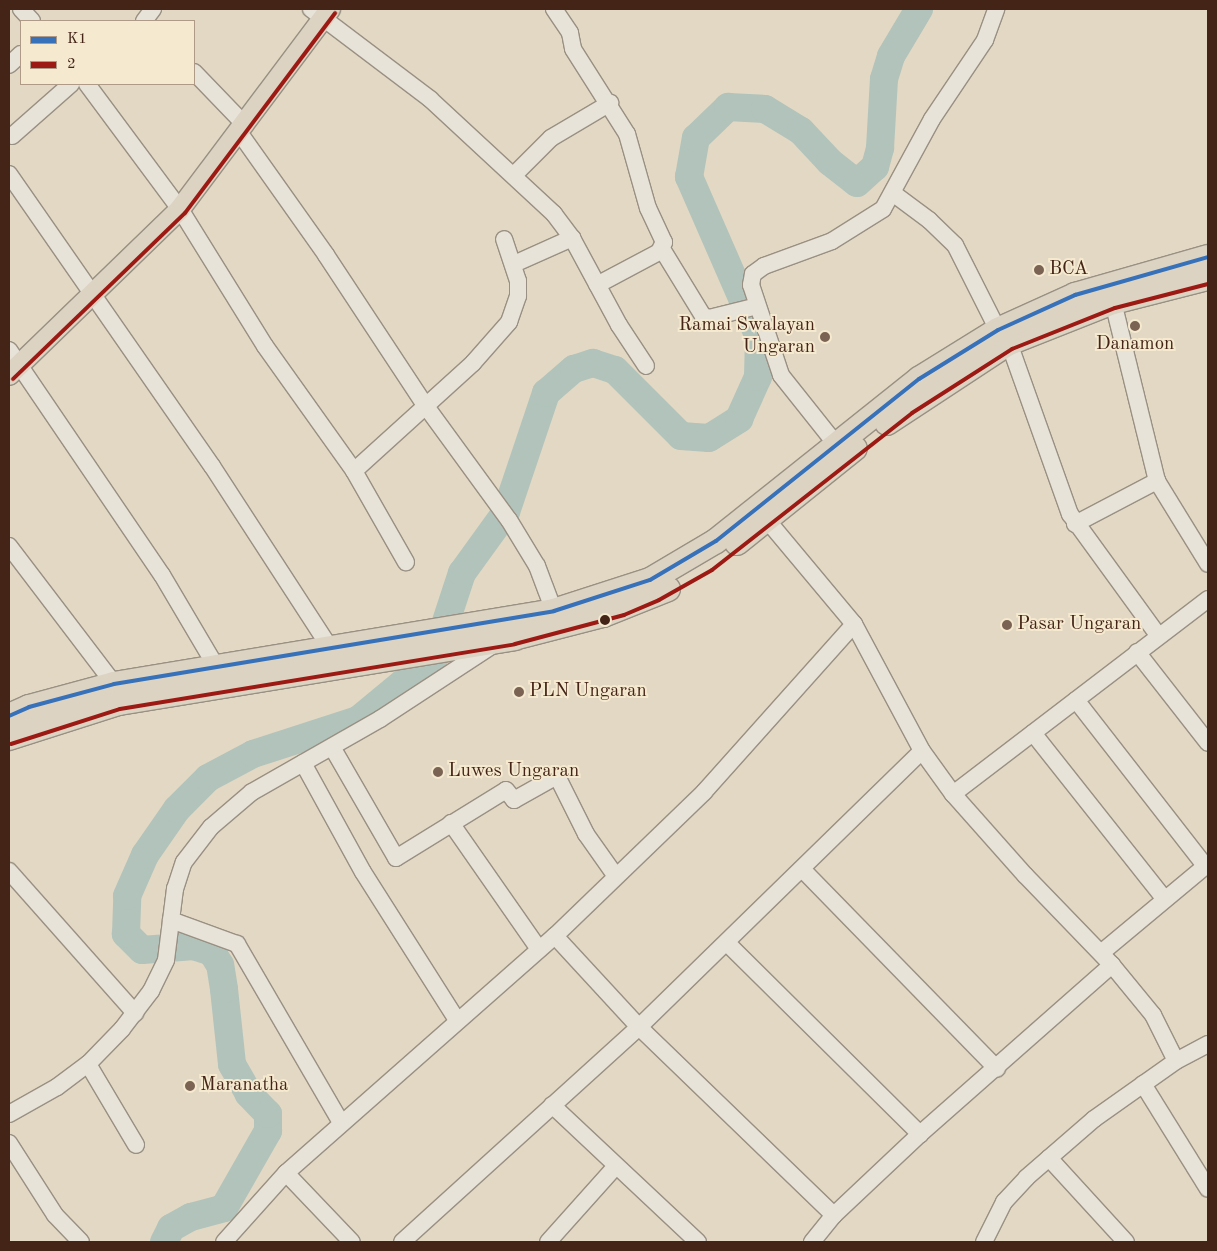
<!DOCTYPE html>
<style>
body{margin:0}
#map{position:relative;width:1217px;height:1251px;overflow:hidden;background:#e2d8c3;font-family:"Old Standard TT",serif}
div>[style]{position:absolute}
.river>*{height:28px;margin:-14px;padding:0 14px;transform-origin:14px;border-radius:14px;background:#b1c3bb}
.roads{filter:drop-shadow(1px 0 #999083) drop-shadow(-1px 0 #999083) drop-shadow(0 1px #999083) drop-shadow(0 -1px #999083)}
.minor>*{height:16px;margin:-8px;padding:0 8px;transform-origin:8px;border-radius:8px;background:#e8e3d8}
.major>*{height:20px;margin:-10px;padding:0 10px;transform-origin:10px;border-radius:10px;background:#dcd3c3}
.highway>*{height:24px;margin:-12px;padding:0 12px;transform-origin:12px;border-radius:12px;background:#dcd3c3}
.bus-1>*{height:4px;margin:-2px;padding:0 2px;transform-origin:2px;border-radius:2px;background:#3671b9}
.bus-2>*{height:4px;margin:-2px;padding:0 2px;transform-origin:2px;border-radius:2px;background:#9c1a13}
.dots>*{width:14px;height:14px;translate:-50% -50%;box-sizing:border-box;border:2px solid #f5e9d0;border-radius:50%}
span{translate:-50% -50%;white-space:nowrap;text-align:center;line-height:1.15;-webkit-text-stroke:4px #f5e9d0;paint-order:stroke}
.poi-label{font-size:19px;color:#432416}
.left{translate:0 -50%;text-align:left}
.right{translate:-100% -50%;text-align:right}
.frame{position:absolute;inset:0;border:10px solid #432416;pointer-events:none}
.legend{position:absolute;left:20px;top:20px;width:175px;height:65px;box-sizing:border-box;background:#f5e9d0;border:1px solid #ae9a86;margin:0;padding:6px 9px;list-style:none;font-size:15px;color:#432416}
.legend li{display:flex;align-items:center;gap:10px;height:25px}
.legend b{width:25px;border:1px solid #ae9a86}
</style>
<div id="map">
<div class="river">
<div style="left:164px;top:1242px;width:16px;rotate:-63deg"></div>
<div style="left:171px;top:1228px;width:23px;rotate:-29deg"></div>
<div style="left:191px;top:1217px;width:34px;rotate:-15deg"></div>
<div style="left:224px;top:1208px;width:89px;rotate:-60.3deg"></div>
<div style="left:268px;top:1131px;width:17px;rotate:-90deg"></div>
<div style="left:268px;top:1114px;width:28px;rotate:-134deg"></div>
<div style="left:249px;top:1094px;width:34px;rotate:-120deg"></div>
<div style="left:232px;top:1064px;width:75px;rotate:-96.1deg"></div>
<div style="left:224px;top:989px;width:24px;rotate:-99deg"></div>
<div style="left:220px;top:965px;width:15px;rotate:-122deg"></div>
<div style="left:212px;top:952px;width:19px;rotate:-162deg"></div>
<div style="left:194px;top:946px;width:52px;rotate:175.6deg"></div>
<div style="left:142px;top:950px;width:23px;rotate:-135deg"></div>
<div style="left:126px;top:934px;width:38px;rotate:-88deg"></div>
<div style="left:127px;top:896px;width:45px;rotate:-66.3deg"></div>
<div style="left:145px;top:855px;width:56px;rotate:-55.2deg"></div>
<div style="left:177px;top:809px;width:44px;rotate:-45deg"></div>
<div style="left:208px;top:778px;width:51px;rotate:-28.1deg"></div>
<div style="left:253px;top:754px;width:110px;rotate:-17.9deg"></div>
<div style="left:358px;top:720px;width:60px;rotate:-39.6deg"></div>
<div style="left:404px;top:682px;width:33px;rotate:-33deg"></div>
<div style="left:432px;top:664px;width:96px;rotate:-71.8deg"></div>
<div style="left:462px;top:573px;width:75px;rotate:-54.2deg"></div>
<div style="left:506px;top:512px;width:126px;rotate:-71.4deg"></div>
<div style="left:546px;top:393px;width:37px;rotate:-41deg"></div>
<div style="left:574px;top:369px;width:20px;rotate:-18deg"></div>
<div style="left:593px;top:363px;width:23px;rotate:18deg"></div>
<div style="left:615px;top:370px;width:93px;rotate:45deg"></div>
<div style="left:681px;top:436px;width:28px;rotate:4deg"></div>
<div style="left:709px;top:438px;width:36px;rotate:-32deg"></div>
<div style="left:739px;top:419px;width:46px;rotate:-65.7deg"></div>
<div style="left:758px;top:377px;width:40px;rotate:-88.6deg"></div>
<div style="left:759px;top:337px;width:175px;rotate:-113.6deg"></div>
<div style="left:689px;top:177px;width:40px;rotate:-80deg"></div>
<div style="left:696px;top:138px;width:45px;rotate:-44.1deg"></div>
<div style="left:728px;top:107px;width:37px;rotate:3deg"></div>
<div style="left:765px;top:109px;width:42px;rotate:31.4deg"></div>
<div style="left:801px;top:131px;width:42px;rotate:46.9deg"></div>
<div style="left:830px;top:162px;width:34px;rotate:38deg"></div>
<div style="left:857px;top:183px;width:24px;rotate:-42deg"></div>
<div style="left:875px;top:167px;width:20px;rotate:-75deg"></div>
<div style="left:880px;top:148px;width:69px;rotate:-86.7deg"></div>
<div style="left:884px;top:79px;width:24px;rotate:-73deg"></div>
<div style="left:891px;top:56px;width:55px;rotate:-59.2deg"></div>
</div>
<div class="roads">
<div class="minor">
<div style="left:21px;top:9px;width:16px;rotate:47deg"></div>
<div style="left:311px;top:9px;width:149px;rotate:37.1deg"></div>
<div style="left:430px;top:99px;width:169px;rotate:42.8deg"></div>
<div style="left:554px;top:214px;width:30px;rotate:53deg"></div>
<div style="left:572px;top:238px;width:99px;rotate:61.6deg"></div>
<div style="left:619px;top:325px;width:49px;rotate:56.6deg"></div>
<div style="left:554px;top:9px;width:29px;rotate:56deg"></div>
<div style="left:570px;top:33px;width:16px;rotate:79deg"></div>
<div style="left:573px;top:49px;width:101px;rotate:57.6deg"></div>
<div style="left:627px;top:134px;width:77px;rotate:74.2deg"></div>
<div style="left:648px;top:208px;width:38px;rotate:65deg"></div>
<div style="left:664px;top:242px;width:11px;rotate:117deg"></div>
<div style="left:659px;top:252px;width:70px;rotate:152deg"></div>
<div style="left:144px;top:21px;width:15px;rotate:-53deg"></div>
<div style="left:9px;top:65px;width:16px;rotate:-43deg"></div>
<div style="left:194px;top:72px;width:74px;rotate:46.1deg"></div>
<div style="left:87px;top:84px;width:156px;rotate:53.4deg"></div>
<div style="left:180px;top:209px;width:161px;rotate:58.2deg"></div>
<div style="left:265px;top:346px;width:153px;rotate:54.5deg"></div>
<div style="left:354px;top:471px;width:105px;rotate:60.3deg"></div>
<div style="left:239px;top:132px;width:151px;rotate:54.7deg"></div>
<div style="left:326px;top:255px;width:180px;rotate:56.6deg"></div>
<div style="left:425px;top:405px;width:142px;rotate:53.9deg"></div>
<div style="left:509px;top:520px;width:54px;rotate:58.7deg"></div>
<div style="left:537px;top:566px;width:48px;rotate:69.3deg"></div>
<div style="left:12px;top:136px;width:79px;rotate:-41.4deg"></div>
<div style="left:9px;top:174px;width:356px;rotate:55.2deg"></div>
<div style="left:212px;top:466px;width:217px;rotate:57deg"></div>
<div style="left:514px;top:175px;width:52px;rotate:-45deg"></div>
<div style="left:551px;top:138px;width:69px;rotate:-30.7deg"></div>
<div style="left:894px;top:194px;width:44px;rotate:36.6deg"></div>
<div style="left:929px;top:220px;width:36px;rotate:44deg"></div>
<div style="left:955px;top:245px;width:95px;rotate:63.2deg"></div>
<div style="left:662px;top:249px;width:79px;rotate:58.5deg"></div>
<div style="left:703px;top:316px;width:6px;rotate:18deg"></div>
<div style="left:709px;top:318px;width:50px;rotate:-13.8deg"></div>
<div style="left:514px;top:264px;width:64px;rotate:-24.1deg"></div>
<div style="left:1113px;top:302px;width:184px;rotate:76.2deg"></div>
<div style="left:1157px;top:481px;width:97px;rotate:58.4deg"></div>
<div style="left:1009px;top:343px;width:182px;rotate:70.4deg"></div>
<div style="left:1070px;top:514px;width:150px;rotate:54deg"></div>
<div style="left:9px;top:350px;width:272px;rotate:55.8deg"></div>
<div style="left:162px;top:575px;width:108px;rotate:59.4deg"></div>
<div style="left:835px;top:443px;width:87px;rotate:-128.5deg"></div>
<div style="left:781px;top:375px;width:95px;rotate:-108.4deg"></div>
<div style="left:751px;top:285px;width:11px;rotate:-80deg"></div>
<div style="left:753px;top:274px;width:14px;rotate:-36deg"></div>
<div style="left:764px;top:266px;width:72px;rotate:-20.2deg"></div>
<div style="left:832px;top:241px;width:60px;rotate:-32.1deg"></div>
<div style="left:883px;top:209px;width:102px;rotate:-61.4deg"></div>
<div style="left:932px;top:119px;width:95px;rotate:-56.1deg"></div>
<div style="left:985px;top:40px;width:33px;rotate:-70deg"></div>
<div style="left:354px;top:471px;width:161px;rotate:-42.2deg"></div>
<div style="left:473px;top:363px;width:55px;rotate:-48.7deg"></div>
<div style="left:509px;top:322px;width:28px;rotate:-71deg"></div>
<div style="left:518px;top:296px;width:15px;rotate:-90deg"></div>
<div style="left:518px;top:281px;width:44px;rotate:-108.4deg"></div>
<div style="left:767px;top:520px;width:136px;rotate:50.1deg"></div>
<div style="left:854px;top:624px;width:144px;rotate:61.8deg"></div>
<div style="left:922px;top:751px;width:53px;rotate:54.2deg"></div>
<div style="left:953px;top:794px;width:108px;rotate:48.4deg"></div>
<div style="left:1025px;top:875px;width:125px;rotate:46deg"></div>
<div style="left:1112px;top:965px;width:65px;rotate:50.6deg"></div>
<div style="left:1153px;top:1015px;width:51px;rotate:63.4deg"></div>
<div style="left:1075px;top:524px;width:93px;rotate:-27.7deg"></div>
<div style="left:9px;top:546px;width:173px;rotate:52.7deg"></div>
<div style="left:1137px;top:652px;width:115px;rotate:52deg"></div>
<div style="left:1076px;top:700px;width:210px;rotate:52.1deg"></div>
<div style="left:1033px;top:733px;width:211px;rotate:51.6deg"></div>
<div style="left:332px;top:747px;width:128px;rotate:60deg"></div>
<div style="left:396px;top:858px;width:129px;rotate:-31.7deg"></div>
<div style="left:506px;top:790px;width:13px;rotate:51deg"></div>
<div style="left:514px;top:800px;width:49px;rotate:-29.2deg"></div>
<div style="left:557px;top:776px;width:65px;rotate:63.4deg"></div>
<div style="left:586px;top:834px;width:50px;rotate:54.7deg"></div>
<div style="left:303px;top:763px;width:124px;rotate:61.2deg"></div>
<div style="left:363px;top:872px;width:175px;rotate:57.6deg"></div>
<div style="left:953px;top:794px;width:321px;rotate:-37.4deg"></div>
<div style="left:451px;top:823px;width:154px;rotate:55.1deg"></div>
<div style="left:802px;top:869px;width:279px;rotate:45.7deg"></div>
<div style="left:9px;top:871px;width:190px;rotate:48.4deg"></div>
<div style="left:171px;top:920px;width:70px;rotate:20deg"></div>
<div style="left:237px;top:944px;width:207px;rotate:59.8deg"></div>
<div style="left:555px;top:936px;width:124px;rotate:47.3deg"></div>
<div style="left:639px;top:1027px;width:271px;rotate:44deg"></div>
<div style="left:727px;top:943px;width:272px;rotate:44.7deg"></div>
<div style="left:1101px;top:953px;width:139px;rotate:-39.8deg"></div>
<div style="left:88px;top:1064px;width:94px;rotate:59.3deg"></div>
<div style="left:1143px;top:1084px;width:123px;rotate:58.2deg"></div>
<div style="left:552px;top:1105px;width:200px;rotate:43.2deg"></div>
<div style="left:9px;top:1114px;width:55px;rotate:-29.4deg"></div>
<div style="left:57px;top:1087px;width:39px;rotate:-37deg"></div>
<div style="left:88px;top:1064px;width:49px;rotate:-45.8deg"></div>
<div style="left:122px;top:1029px;width:48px;rotate:-52.7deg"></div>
<div style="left:151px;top:991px;width:34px;rotate:-64deg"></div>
<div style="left:166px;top:960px;width:72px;rotate:-82.8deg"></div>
<div style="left:175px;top:889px;width:28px;rotate:-72deg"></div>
<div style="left:184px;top:862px;width:44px;rotate:-52.4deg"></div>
<div style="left:211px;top:827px;width:54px;rotate:-40.5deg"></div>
<div style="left:252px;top:792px;width:147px;rotate:-29.7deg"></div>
<div style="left:380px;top:719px;width:135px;rotate:-33.2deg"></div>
<div style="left:9px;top:1143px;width:85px;rotate:57.4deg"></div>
<div style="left:55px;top:1215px;width:37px;rotate:46deg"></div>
<div style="left:1049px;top:1158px;width:114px;rotate:47.5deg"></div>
<div style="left:286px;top:1173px;width:95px;rotate:46.3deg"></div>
<div style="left:224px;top:1242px;width:93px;rotate:-48.1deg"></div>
<div style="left:286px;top:1173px;width:359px;rotate:-41.4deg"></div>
<div style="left:555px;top:936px;width:207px;rotate:-44deg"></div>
<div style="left:704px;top:792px;width:225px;rotate:-48.2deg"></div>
<div style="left:402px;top:1242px;width:320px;rotate:-42.2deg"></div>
<div style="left:639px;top:1027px;width:395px;rotate:-44.3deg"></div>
<div style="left:548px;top:1242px;width:102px;rotate:-48.2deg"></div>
<div style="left:812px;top:1242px;width:35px;rotate:-51deg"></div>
<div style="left:834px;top:1215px;width:118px;rotate:-43.3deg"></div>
<div style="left:920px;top:1134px;width:256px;rotate:-41.4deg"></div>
<div style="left:984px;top:1242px;width:45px;rotate:-63.4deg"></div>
<div style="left:1004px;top:1202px;width:33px;rotate:-47deg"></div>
<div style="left:1026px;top:1178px;width:90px;rotate:-40.9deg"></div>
<div style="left:1094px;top:1119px;width:100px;rotate:-35.3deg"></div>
<div style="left:1176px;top:1061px;width:36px;rotate:-28deg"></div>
</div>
<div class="major">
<div style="left:9px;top:375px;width:238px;rotate:-44.1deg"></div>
<div style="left:180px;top:209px;width:250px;rotate:-53.1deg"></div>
</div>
<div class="highway">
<div style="left:887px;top:423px;width:146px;rotate:-33.3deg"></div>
<div style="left:1009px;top:343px;width:112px;rotate:-21.5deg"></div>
<div style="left:1113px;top:302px;width:98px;rotate:-14.2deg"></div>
<div style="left:737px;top:543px;width:151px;rotate:-38.8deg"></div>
<div style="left:9px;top:716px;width:22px;rotate:-24deg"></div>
<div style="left:29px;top:707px;width:88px;rotate:-15.1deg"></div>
<div style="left:114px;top:684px;width:446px;rotate:-9.4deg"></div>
<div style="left:554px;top:611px;width:101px;rotate:-17.9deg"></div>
<div style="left:650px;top:580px;width:77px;rotate:-30.6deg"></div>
<div style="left:716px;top:541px;width:260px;rotate:-38.6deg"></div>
<div style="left:919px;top:379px;width:93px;rotate:-31.8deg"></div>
<div style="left:998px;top:330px;width:85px;rotate:-24.4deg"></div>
<div style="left:1075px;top:295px;width:138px;rotate:-15.9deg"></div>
<div style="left:9px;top:738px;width:115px;rotate:-17.7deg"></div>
<div style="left:119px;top:703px;width:400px;rotate:-9.3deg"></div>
<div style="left:514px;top:638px;width:92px;rotate:-14.5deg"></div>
<div style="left:603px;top:615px;width:70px;rotate:-21.8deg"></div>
</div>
</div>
<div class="bus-1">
<div style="left:9px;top:716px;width:22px;rotate:-24deg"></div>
<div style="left:29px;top:707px;width:88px;rotate:-15.1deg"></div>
<div style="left:114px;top:684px;width:446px;rotate:-9.4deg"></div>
<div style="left:554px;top:611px;width:101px;rotate:-17.9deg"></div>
<div style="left:650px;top:580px;width:77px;rotate:-30.6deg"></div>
<div style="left:716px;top:541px;width:260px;rotate:-38.6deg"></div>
<div style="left:919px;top:379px;width:93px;rotate:-31.8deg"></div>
<div style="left:998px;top:330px;width:85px;rotate:-24.4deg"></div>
<div style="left:1075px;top:295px;width:138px;rotate:-15.9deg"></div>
</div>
<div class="bus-2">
<div style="left:13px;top:379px;width:239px;rotate:-44deg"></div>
<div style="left:185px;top:213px;width:250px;rotate:-53.1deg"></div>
<div style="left:11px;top:744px;width:114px;rotate:-17.8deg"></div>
<div style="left:120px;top:709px;width:400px;rotate:-9.3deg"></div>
<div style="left:515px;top:644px;width:113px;rotate:-14.9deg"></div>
<div style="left:624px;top:615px;width:38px;rotate:-23deg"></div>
<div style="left:659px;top:600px;width:61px;rotate:-29.5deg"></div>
<div style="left:712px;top:570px;width:254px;rotate:-38.1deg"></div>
<div style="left:912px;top:413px;width:119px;rotate:-32.6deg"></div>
<div style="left:1012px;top:349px;width:111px;rotate:-21.7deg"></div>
<div style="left:1115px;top:308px;width:96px;rotate:-14.5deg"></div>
</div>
<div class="dots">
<div style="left:1039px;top:270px;background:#7b6353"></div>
<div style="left:1135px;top:326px;background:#7b6353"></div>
<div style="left:825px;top:337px;background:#7b6353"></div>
<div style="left:605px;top:620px;background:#432416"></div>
<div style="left:1007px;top:625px;background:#7b6353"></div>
<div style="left:519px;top:692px;background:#7b6353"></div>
<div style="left:438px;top:772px;background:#7b6353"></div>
<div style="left:190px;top:1086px;background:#7b6353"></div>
</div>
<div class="poi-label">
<span class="left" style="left:1049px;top:270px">BCA</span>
<span class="right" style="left:815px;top:337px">Ramai Swalayan<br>Ungaran</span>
<span style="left:1135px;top:345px">Danamon</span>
<span class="left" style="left:1017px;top:625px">Pasar Ungaran</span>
<span class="left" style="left:529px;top:692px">PLN Ungaran</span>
<span class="left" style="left:448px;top:772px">Luwes Ungaran</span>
<span class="left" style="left:200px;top:1086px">Maranatha</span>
</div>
<div class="frame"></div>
<ul class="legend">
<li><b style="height:6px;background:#3671b9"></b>K1</li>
<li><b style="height:6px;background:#9c1a13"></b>2</li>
</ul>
</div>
